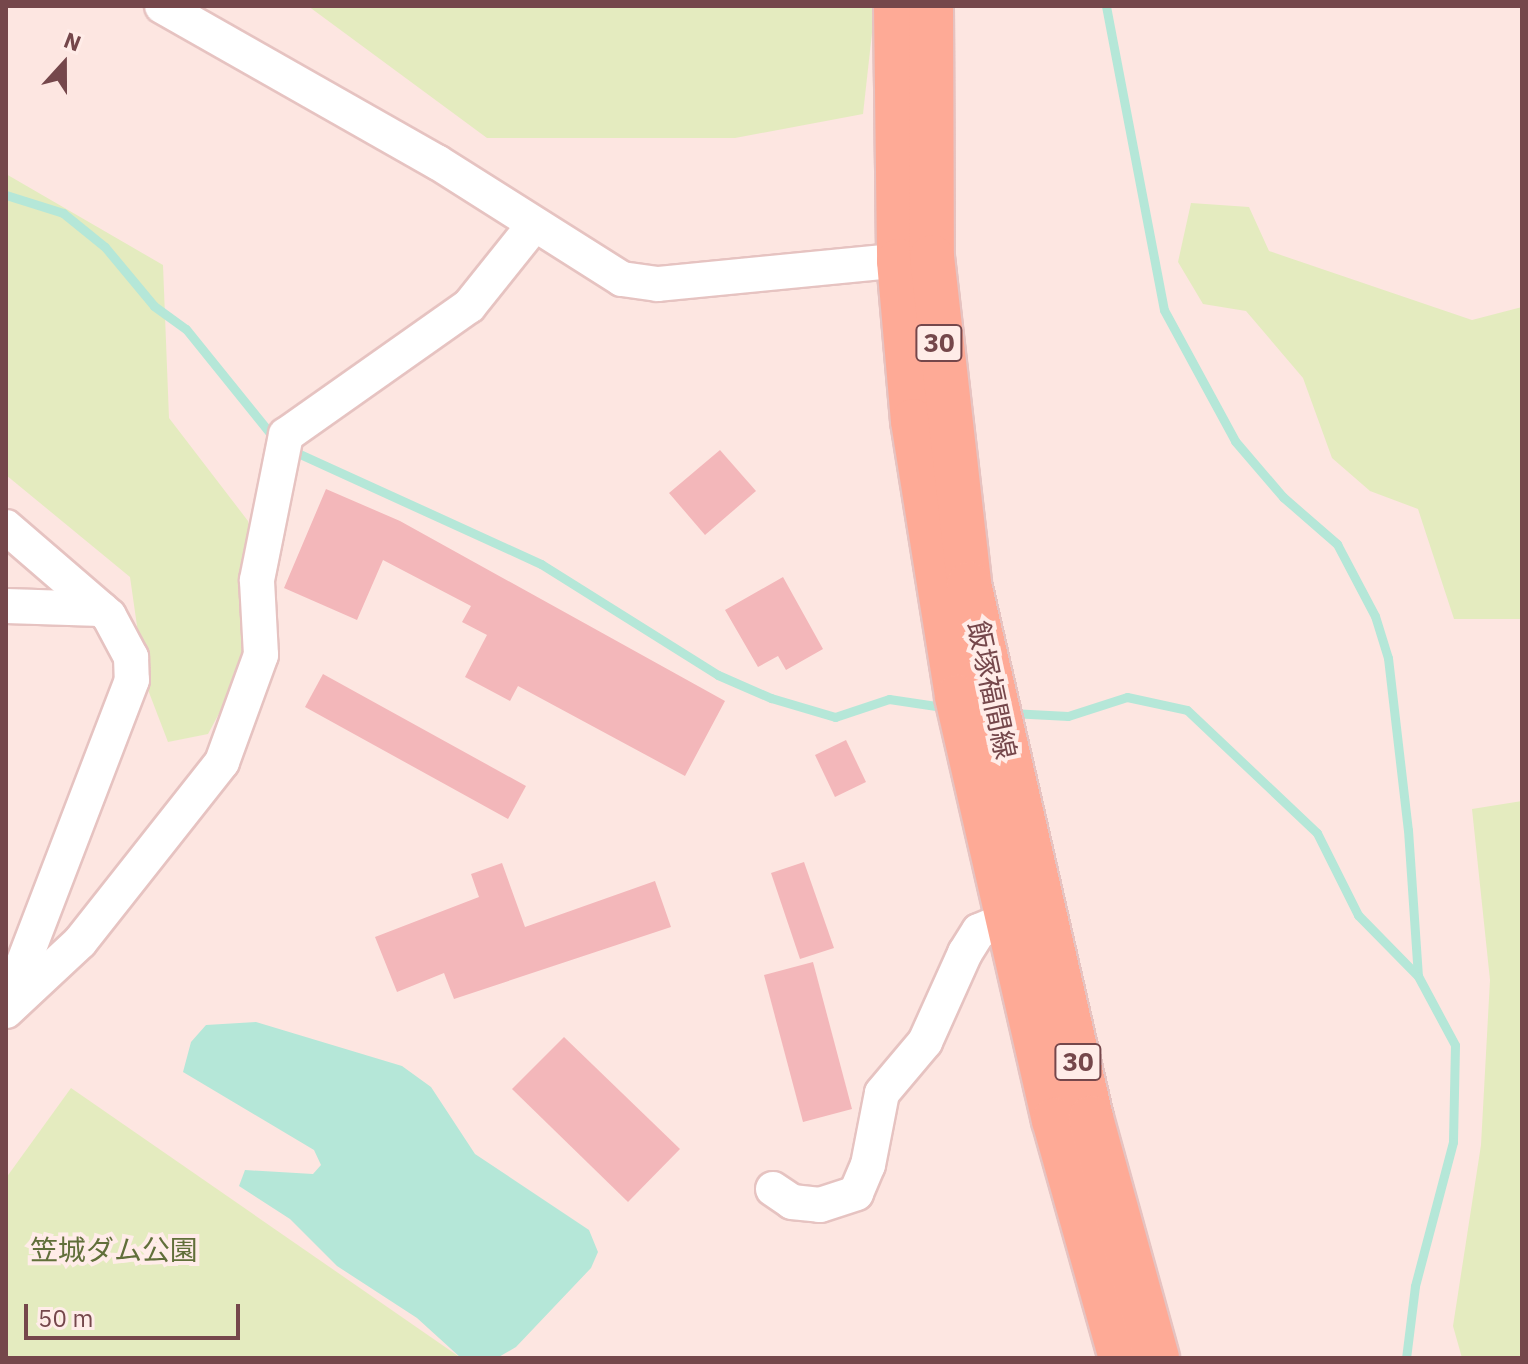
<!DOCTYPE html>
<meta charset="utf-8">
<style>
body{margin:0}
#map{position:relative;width:1528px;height:1364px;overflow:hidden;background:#fde6e1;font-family:"IBM Plex Sans","Noto Sans JP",sans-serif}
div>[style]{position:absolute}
.green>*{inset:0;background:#e4ebbf}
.water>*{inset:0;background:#b5e7d8}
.stream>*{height:9px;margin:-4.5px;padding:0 4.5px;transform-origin:4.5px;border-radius:4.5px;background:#b5e7d8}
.building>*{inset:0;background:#f3b7ba}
.roads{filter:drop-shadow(2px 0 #e6c3c1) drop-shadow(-2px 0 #e6c3c1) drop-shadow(0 2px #e6c3c1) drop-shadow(0 -2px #e6c3c1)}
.minor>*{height:34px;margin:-17px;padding:0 17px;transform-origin:17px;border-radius:17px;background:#fff}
.major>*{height:44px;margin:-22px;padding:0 22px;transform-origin:22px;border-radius:22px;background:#feaa96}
span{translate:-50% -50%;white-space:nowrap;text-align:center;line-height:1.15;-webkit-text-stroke:8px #ffece8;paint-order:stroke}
.shield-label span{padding:2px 6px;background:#ffece8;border:2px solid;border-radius:6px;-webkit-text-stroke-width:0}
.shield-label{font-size:26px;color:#75474b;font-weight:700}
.street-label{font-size:28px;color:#75474b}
.park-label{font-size:28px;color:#616f3a}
.frame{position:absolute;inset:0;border:8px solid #75474b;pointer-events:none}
.north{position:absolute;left:24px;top:24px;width:80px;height:80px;-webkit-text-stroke:6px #ffece8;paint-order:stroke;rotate:21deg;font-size:22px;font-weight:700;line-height:32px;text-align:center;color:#75474b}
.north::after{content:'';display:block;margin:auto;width:28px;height:36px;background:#75474b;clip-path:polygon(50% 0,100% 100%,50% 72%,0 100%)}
.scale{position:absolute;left:24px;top:1304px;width:216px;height:36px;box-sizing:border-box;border:4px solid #75474b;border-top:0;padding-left:10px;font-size:24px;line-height:28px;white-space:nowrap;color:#75474b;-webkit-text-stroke:6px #ffece8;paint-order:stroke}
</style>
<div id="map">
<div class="green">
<div style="clip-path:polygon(308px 6px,875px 6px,863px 114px,735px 138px,487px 138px)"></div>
<div style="clip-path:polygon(6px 174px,163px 265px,169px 418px,248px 521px,271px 617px,208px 734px,168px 742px,145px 682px,130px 577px,6px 475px)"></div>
<div style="clip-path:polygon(1191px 203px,1249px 207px,1269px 251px,1472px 320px,1522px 307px,1522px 619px,1454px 619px,1418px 509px,1370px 491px,1332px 458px,1303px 378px,1246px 311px,1203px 304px,1178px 262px)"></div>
<div style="clip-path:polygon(1522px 801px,1522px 1358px,1462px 1358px,1453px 1326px,1481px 1145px,1490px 980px,1472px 809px)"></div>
<div style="clip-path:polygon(71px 1088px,461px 1358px,6px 1358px,6px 1178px)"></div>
</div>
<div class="water">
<div style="clip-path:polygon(256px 1022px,402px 1066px,431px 1087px,475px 1154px,589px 1230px,598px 1252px,591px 1268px,516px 1347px,497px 1358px,461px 1358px,417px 1318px,337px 1266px,290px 1219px,239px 1186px,245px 1170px,313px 1174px,321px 1165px,314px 1150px,183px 1072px,191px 1042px,206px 1025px)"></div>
</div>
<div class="stream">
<div style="left:1106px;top:6px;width:309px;rotate:79.2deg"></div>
<div style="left:1164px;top:310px;width:149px;rotate:61.5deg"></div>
<div style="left:1235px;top:441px;width:74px;rotate:49.4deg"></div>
<div style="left:1283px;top:497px;width:72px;rotate:41deg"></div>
<div style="left:1337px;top:544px;width:81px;rotate:62.2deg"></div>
<div style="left:1375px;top:616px;width:44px;rotate:72.8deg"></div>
<div style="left:1388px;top:658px;width:173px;rotate:83.4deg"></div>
<div style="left:1408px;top:830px;width:146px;rotate:86.1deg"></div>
<div style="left:6px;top:195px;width:60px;rotate:17.5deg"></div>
<div style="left:63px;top:213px;width:54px;rotate:39deg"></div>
<div style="left:105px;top:247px;width:77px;rotate:50.3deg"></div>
<div style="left:154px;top:306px;width:39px;rotate:36deg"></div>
<div style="left:186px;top:329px;width:146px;rotate:51.1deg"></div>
<div style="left:291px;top:450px;width:275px;rotate:24.5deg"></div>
<div style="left:541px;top:564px;width:209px;rotate:32.1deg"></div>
<div style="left:718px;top:675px;width:58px;rotate:23.5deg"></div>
<div style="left:771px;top:698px;width:67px;rotate:16.5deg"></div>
<div style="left:835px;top:717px;width:57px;rotate:-18.4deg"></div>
<div style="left:889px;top:699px;width:61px;rotate:8.5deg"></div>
<div style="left:1011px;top:713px;width:57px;rotate:3deg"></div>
<div style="left:1068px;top:716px;width:62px;rotate:-17.9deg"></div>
<div style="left:1127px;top:697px;width:61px;rotate:12.2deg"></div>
<div style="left:1187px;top:710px;width:179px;rotate:43.4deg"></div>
<div style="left:1317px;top:833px;width:92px;rotate:63.4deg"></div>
<div style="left:1358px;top:915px;width:86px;rotate:45.5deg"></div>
<div style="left:1418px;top:976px;width:78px;rotate:61.8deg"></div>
<div style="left:1455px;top:1045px;width:97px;rotate:91.2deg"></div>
<div style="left:1453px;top:1142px;width:149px;rotate:104.8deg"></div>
<div style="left:1415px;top:1286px;width:73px;rotate:97.1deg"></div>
</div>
<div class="building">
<div style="clip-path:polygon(720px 450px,756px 491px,705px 535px,669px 493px)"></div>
<div style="clip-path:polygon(326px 489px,400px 521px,725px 701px,685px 776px,518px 686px,510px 701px,465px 677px,487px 635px,462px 622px,471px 606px,383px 560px,357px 620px,284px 588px)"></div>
<div style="clip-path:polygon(783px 577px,823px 649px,786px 670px,778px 656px,758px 667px,725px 610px)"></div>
<div style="clip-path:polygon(323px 674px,526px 786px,508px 819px,305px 707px)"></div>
<div style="clip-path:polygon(846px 740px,866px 782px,835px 797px,815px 755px)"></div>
<div style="clip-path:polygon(804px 862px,834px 948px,800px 959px,771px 873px)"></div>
<div style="clip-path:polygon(502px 863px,525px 927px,655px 881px,671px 927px,454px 999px,444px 973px,397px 992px,375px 937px,479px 897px,471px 874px)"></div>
<div style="clip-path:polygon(813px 962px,852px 1109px,803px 1122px,764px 975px)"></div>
<div style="clip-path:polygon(564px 1037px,680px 1149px,628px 1202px,512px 1089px)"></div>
</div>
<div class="roads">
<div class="minor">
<div style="left:162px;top:6px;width:316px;rotate:29.6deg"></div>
<div style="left:437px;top:162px;width:219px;rotate:32.3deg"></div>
<div style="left:622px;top:279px;width:36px;rotate:8deg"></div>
<div style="left:658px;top:284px;width:264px;rotate:-5.6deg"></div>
<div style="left:6px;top:527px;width:136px;rotate:40.8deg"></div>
<div style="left:109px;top:616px;width:47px;rotate:61.8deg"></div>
<div style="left:131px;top:657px;width:23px;rotate:88deg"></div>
<div style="left:132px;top:680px;width:346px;rotate:111deg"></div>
<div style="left:6px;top:606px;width:95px;rotate:1.8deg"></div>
<div style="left:6px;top:1011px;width:101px;rotate:-43deg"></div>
<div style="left:80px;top:942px;width:229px;rotate:-51.7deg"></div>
<div style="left:222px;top:762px;width:114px;rotate:-70deg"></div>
<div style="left:261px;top:655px;width:75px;rotate:-93.1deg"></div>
<div style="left:257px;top:580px;width:148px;rotate:-78.7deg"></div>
<div style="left:286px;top:435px;width:224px;rotate:-35.2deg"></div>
<div style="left:469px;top:306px;width:102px;rotate:-51.3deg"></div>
<div style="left:773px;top:1189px;width:23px;rotate:34deg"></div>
<div style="left:792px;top:1202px;width:28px;rotate:6deg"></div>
<div style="left:820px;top:1205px;width:38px;rotate:-18deg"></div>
<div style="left:856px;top:1193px;width:30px;rotate:-67deg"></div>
<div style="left:868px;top:1165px;width:73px;rotate:-79deg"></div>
<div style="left:882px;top:1093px;width:67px;rotate:-49.9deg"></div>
<div style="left:925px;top:1042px;width:98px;rotate:-65.8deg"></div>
<div style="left:965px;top:953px;width:26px;rotate:-58deg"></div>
<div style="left:979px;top:931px;width:54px;rotate:-22.8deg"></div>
</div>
<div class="major">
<div style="left:896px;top:6px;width:255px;rotate:89.3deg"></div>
<div style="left:899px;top:261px;width:161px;rotate:85deg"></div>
<div style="left:913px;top:421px;width:279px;rotate:80.9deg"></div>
<div style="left:957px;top:697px;width:434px;rotate:77.1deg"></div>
<div style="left:1054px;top:1120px;width:247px;rotate:74.3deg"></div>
<div style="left:931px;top:6px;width:251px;rotate:89.8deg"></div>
<div style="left:932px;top:257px;width:329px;rotate:83.5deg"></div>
<div style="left:969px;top:584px;width:548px;rotate:77.13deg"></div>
<div style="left:1091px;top:1118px;width:249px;rotate:74.6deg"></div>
</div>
</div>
<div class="shield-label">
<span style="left:939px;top:343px">30</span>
<span style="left:1078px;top:1062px">30</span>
</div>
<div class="street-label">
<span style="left:992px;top:690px;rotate:78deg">飯塚福間線</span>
</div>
<div class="park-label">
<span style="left:114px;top:1250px">笠城ダム公園</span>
</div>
<div class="frame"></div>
<div class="north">N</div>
<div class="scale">50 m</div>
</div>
